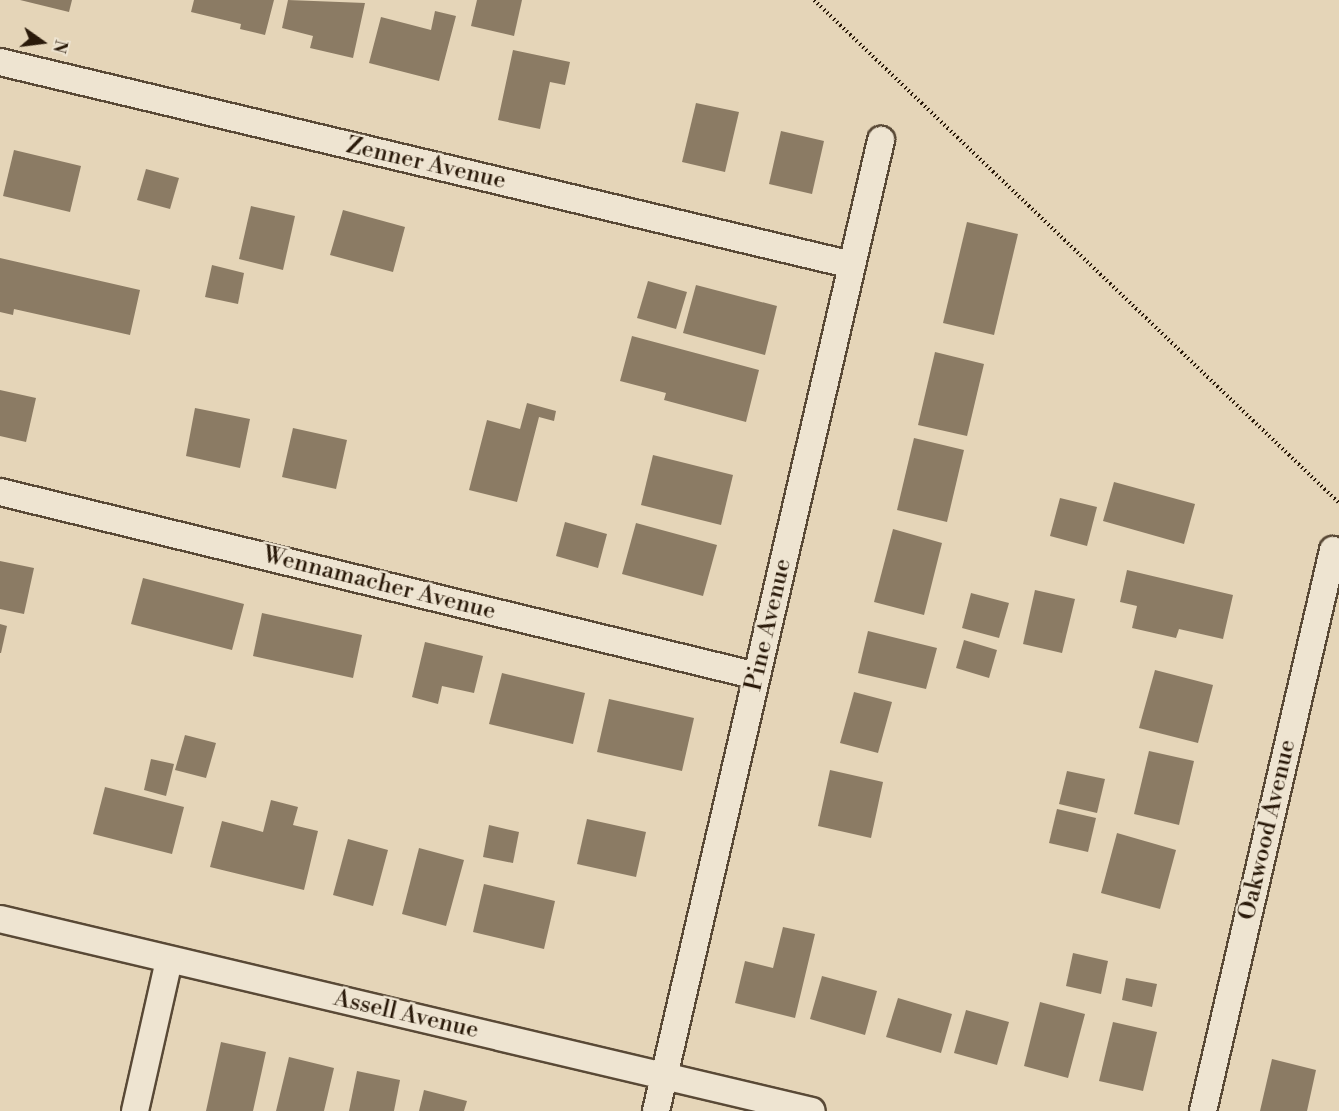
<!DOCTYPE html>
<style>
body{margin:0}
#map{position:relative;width:1339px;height:1111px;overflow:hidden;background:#e5d5b8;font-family:"Libre Bodoni",serif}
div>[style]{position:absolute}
.building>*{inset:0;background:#8b7b64}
.path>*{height:4px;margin-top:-2px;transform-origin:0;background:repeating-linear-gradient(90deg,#2a1a0a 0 1.5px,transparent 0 4.5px)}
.roads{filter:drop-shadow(2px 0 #594936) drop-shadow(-2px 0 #594936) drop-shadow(0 2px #594936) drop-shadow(0 -2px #594936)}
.street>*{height:26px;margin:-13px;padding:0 13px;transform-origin:13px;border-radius:13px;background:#eee4d1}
span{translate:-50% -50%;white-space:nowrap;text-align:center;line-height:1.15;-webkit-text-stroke:4.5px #eee4d1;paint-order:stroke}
.street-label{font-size:24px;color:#2a1a0a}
.north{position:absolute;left:12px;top:12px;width:60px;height:60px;-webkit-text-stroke:4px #eee4d1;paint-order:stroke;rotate:104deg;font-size:16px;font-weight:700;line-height:24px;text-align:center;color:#2a1a0a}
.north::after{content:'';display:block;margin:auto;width:21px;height:27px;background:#2a1a0a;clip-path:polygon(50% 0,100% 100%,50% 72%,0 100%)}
</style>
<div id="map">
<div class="building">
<div style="clip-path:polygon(20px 0,72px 0,69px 12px)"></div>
<div style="clip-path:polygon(194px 0,274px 0,265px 35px,240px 29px,241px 24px,191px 12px)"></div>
<div style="clip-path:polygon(288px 0,365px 3px,353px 58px,310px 48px,313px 36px,282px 28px)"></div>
<div style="clip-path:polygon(477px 0,522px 0,514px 36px,471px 26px)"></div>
<div style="clip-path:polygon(435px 11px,456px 16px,439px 81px,369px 63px,381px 17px,431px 30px)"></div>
<div style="clip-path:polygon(513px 50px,570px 62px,565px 85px,550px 82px,540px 129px,498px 120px)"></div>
<div style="clip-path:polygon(696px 103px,739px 112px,725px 172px,682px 162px)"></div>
<div style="clip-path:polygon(781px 131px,824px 141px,812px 194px,769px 184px)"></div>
<div style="clip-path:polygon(14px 150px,81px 166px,70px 212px,3px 196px)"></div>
<div style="clip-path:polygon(146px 169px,179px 178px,170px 209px,137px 200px)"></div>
<div style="clip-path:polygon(251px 206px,295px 216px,283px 270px,239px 259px)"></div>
<div style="clip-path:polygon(343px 210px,405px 227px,393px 272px,330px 255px)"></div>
<div style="clip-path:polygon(967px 222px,1018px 234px,994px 335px,943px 323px)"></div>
<div style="clip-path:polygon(0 258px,140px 290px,130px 335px,14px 309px,13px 315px,0 312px)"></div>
<div style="clip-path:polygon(212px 265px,244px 273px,238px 304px,205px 297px)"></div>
<div style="clip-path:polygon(648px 281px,687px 292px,676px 329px,637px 318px)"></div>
<div style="clip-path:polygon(696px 285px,777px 306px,765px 355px,683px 333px)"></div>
<div style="clip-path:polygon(632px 336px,759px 370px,746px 422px,664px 400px,666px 393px,620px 381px)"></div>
<div style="clip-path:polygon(935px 352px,984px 364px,967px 436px,918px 425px)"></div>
<div style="clip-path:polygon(0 390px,36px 398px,26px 442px,0 436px)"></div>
<div style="clip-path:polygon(527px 403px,556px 411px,554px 421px,539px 417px,517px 502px,469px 490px,487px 420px,520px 429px)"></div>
<div style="clip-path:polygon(195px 408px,250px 419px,240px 468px,186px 456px)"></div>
<div style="clip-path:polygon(293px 428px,347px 440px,336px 489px,282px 477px)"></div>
<div style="clip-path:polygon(914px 438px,964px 450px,947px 522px,897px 510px)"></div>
<div style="clip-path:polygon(653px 455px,733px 475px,721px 525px,641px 505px)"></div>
<div style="clip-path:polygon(1114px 482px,1195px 504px,1184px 544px,1103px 521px)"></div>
<div style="clip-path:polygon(1060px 498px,1097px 507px,1087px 546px,1050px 536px)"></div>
<div style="clip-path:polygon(565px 522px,607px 534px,598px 568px,556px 556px)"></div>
<div style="clip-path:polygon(636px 523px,717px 545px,703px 596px,622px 574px)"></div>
<div style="clip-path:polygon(893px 529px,942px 543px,924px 615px,874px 602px)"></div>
<div style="clip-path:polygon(0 561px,34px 568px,24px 614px,0 609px)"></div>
<div style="clip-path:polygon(1127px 570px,1233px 595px,1223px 639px,1179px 629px,1176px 638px,1132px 628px,1137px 606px,1120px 602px)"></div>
<div style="clip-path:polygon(143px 578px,244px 604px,232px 650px,131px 624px)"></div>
<div style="clip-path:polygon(1035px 590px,1075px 599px,1062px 653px,1023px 644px)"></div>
<div style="clip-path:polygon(971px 593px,1009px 603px,999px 638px,962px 628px)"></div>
<div style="clip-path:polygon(262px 613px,362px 635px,353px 678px,253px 656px)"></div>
<div style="clip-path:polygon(0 624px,7px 626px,1px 653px,0 653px)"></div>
<div style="clip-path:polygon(868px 631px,937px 648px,926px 689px,858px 673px)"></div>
<div style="clip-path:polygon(964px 640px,997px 650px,989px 678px,956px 668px)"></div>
<div style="clip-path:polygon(425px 642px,483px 656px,474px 693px,442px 686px,438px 704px,412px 697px)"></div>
<div style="clip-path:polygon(1155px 670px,1213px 685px,1198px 743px,1139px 728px)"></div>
<div style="clip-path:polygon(502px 673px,585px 693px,573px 744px,489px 724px)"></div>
<div style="clip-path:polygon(854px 692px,892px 702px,878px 753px,840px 743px)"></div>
<div style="clip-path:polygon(609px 699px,694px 718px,682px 771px,597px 752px)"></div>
<div style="clip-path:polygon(185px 735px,216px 743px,206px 778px,175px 770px)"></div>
<div style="clip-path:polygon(1149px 751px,1194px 761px,1179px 825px,1134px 814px)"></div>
<div style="clip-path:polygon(151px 759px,174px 764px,166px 796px,144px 790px)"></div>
<div style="clip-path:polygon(830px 770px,883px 782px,871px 838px,818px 826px)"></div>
<div style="clip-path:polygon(1067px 771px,1105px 779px,1097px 813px,1059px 804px)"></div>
<div style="clip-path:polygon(105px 787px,184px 807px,172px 854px,93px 834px)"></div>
<div style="clip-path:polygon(271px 800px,298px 807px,293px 825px,318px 831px,304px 890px,210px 867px,222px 821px,263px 832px)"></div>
<div style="clip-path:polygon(1057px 809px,1096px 818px,1088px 852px,1049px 843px)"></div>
<div style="clip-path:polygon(587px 819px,646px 832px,636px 877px,577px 864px)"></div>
<div style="clip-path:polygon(489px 825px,519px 832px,513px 863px,483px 857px)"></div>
<div style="clip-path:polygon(1117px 833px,1176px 850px,1160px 909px,1101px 893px)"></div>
<div style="clip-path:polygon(348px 839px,388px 850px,373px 906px,333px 895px)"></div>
<div style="clip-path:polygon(419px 848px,464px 860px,446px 926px,402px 914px)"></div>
<div style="clip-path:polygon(484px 884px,555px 901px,544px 949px,473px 932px)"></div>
<div style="clip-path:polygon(783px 927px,815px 934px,795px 1018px,735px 1003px,745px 961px,773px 968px)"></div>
<div style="clip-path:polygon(1073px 953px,1108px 961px,1101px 994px,1066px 986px)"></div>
<div style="clip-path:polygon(822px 976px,877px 991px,865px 1035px,810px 1019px)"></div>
<div style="clip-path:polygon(1126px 978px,1157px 984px,1152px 1007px,1122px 1000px)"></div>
<div style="clip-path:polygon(898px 998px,952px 1014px,941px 1053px,886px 1037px)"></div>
<div style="clip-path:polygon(1040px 1002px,1085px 1014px,1068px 1078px,1024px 1066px)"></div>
<div style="clip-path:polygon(966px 1010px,1009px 1022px,997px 1065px,954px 1053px)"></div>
<div style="clip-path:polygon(1113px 1022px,1157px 1032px,1143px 1091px,1099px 1081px)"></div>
<div style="clip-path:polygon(221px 1042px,266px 1052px,253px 1111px,206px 1111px)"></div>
<div style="clip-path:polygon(289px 1057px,334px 1068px,324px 1111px,276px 1111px)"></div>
<div style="clip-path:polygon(1272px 1059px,1316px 1070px,1307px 1111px,1260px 1111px)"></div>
<div style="clip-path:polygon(357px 1071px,400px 1080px,394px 1111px,349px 1111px)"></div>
<div style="clip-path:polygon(424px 1090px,467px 1101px,464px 1111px,419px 1111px)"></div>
</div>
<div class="path">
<div style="left:814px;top:0;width:727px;rotate:43.77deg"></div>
</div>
<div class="roads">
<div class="street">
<div style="left:0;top:62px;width:876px;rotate:13.4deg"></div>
<div style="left:0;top:492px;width:779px;rotate:13.66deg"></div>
<div style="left:0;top:919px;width:834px;rotate:13.3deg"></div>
<div style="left:135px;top:1111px;width:155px;rotate:-77.3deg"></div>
<div style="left:656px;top:1111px;width:997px;rotate:-76.95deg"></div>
<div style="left:1203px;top:1111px;width:576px;rotate:-76.95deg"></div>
</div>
</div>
<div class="street-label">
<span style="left:426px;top:164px;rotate:13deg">Zenner Avenue</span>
<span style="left:379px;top:584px;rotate:14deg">Wennamacher Avenue</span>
<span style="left:769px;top:625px;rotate:-77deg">Pine Avenue</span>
<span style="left:1268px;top:830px;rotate:-77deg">Oakwood Avenue</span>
<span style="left:406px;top:1015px;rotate:13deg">Assell Avenue</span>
</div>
<div class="north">N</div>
</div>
